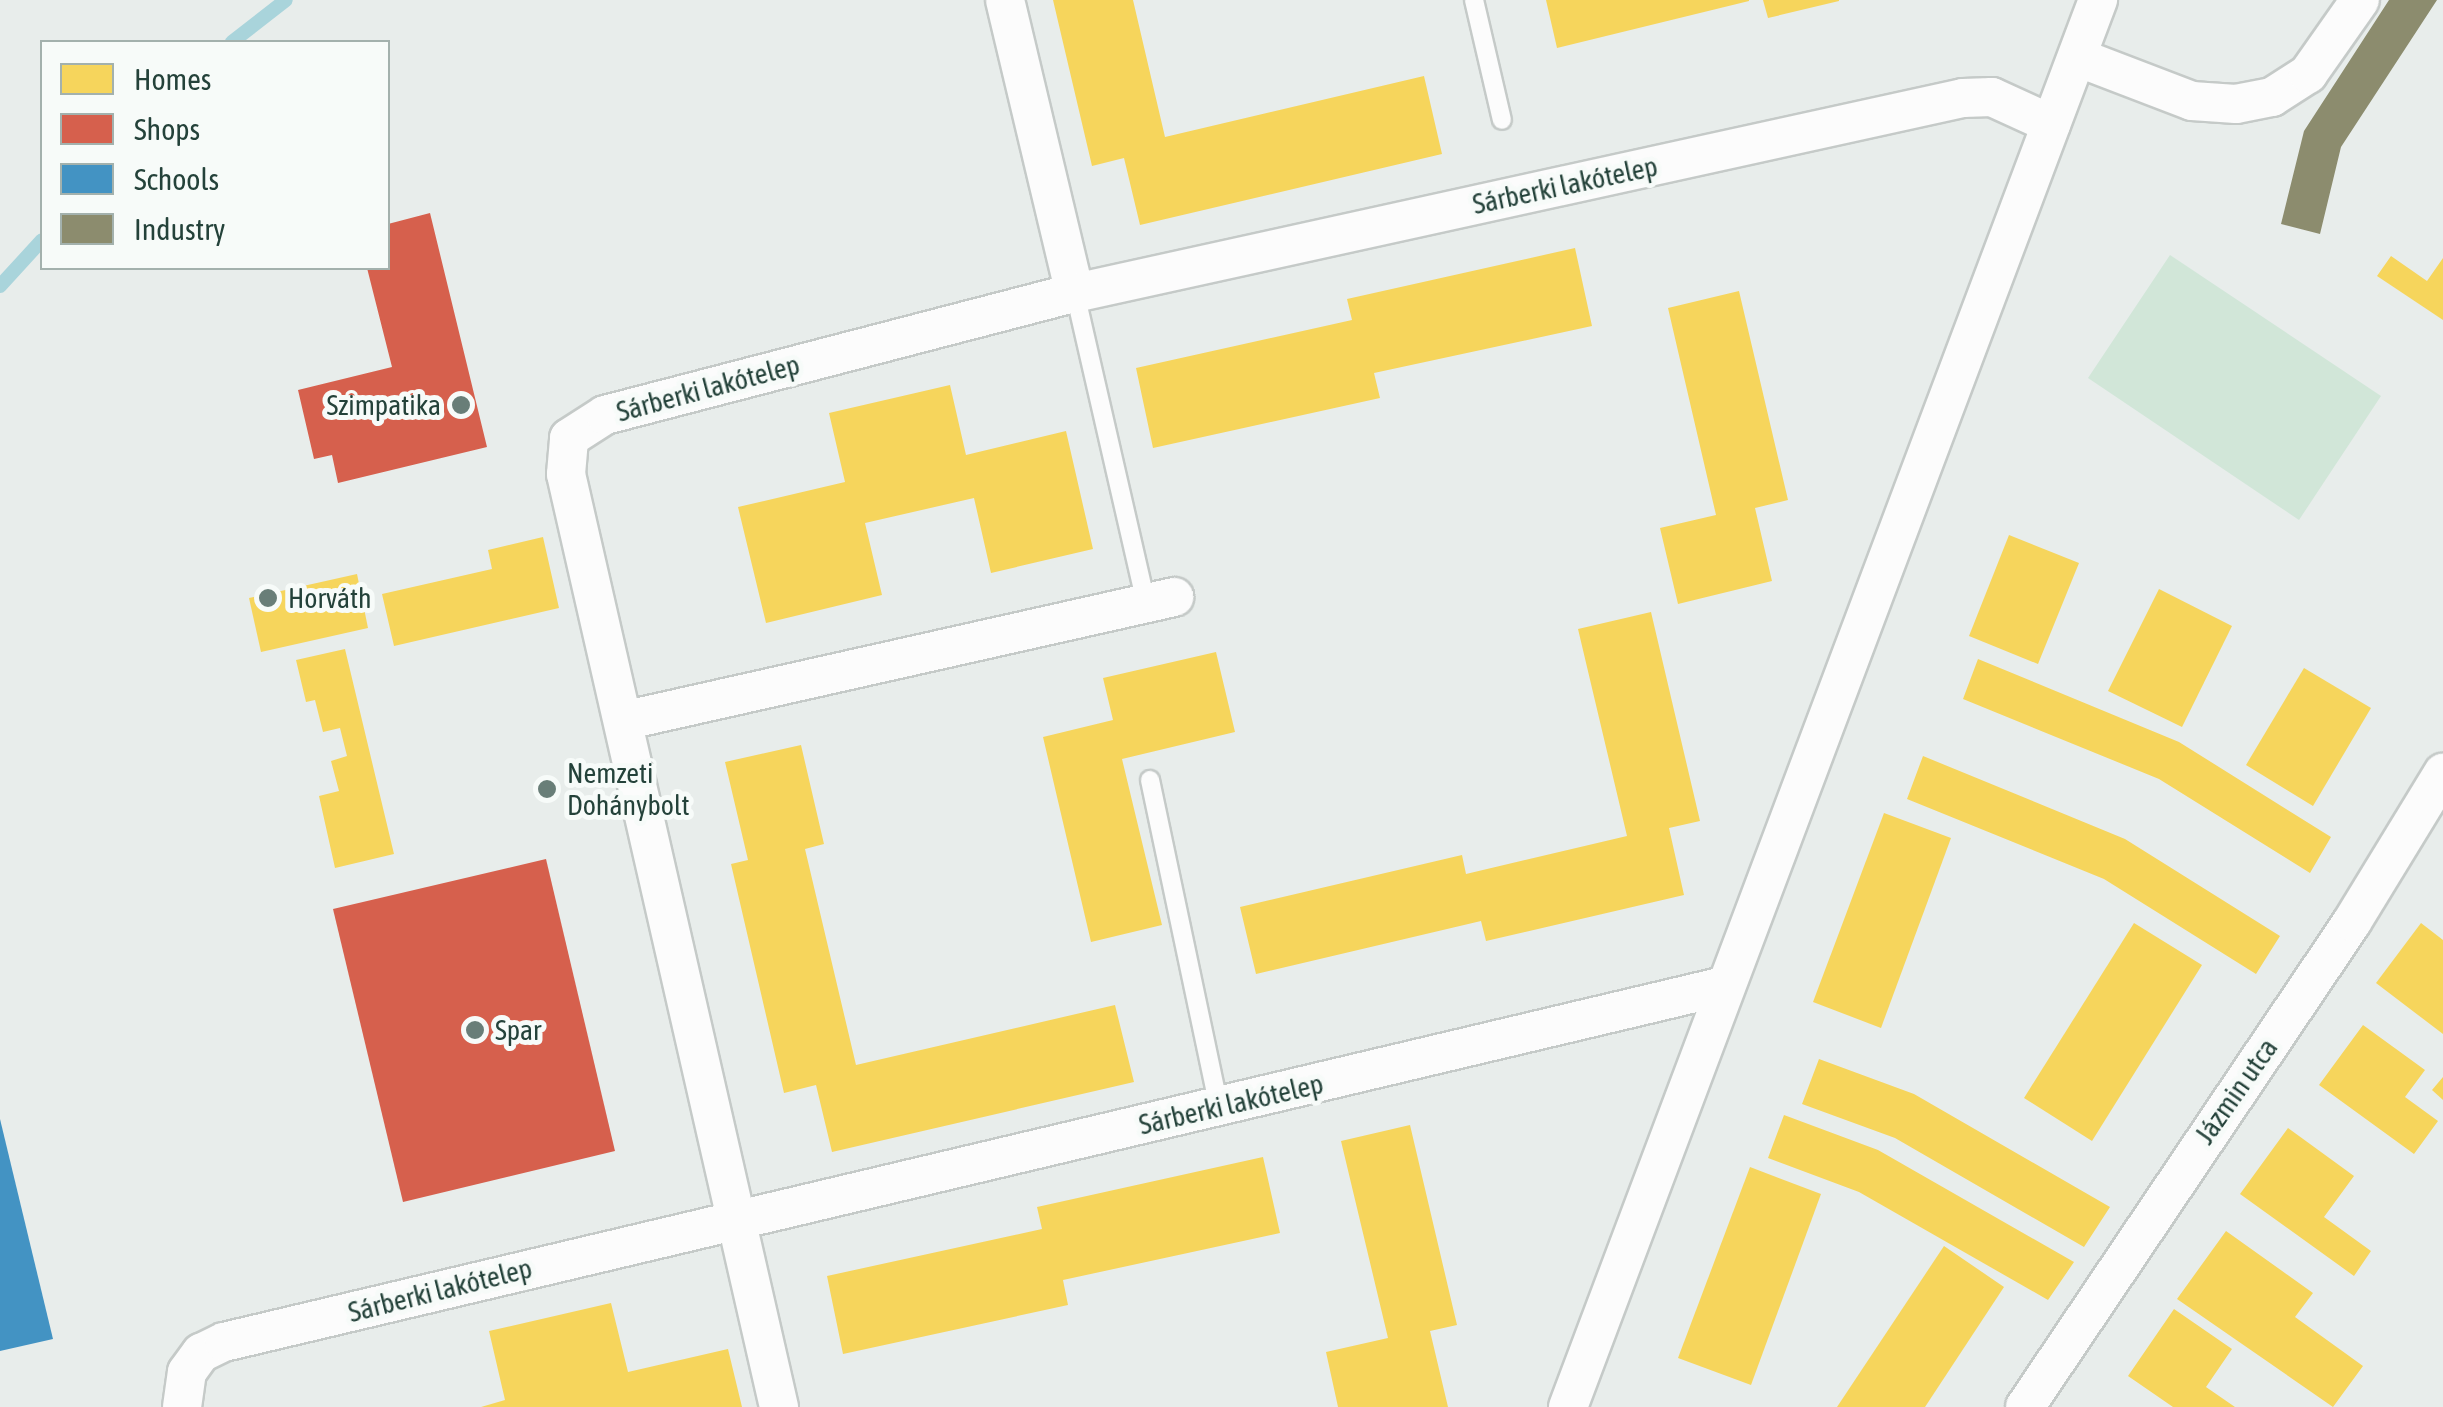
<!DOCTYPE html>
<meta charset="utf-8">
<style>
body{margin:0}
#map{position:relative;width:2443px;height:1407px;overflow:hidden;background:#e8edeb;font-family:"Asap Condensed",sans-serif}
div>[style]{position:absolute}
.green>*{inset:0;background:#d1e6d8}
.homes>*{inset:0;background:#f6d55c}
.shops>*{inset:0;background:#d6604d}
.schools>*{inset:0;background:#4393c3}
.industry>*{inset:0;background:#8c8c6e}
.stream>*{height:14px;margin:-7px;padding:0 7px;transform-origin:7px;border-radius:7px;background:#a9d4db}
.roads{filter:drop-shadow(2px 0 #c5cac8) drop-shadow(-2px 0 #c5cac8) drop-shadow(0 2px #c5cac8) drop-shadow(0 -2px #c5cac8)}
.service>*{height:18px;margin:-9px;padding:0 9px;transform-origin:9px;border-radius:9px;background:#fcfcfc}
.minor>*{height:38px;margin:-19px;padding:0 19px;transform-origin:19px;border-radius:19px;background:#fcfcfc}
.dots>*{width:28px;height:28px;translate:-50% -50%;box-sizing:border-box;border:5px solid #f7fbf9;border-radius:50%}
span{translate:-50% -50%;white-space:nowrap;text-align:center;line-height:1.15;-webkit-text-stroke:10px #f7fbf9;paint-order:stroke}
.street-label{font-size:28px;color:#24423a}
.poi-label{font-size:28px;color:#24423a}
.right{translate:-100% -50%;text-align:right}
.left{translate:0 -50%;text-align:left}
.legend{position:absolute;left:40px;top:40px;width:350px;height:230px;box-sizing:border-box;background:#f7fbf9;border:2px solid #a3b1ad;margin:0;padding:12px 18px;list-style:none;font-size:30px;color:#24423a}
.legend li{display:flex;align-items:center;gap:20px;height:50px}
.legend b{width:50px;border:2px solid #a3b1ad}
</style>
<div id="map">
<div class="green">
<div style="clip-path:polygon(2170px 255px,2381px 396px,2299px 520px,2088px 378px)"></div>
</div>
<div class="homes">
<div style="clip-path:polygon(1053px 0,1133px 0,1165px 137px,1424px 76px,1442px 154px,1140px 225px,1124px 158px,1092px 166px)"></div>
<div style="clip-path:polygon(1546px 0,1749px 0,1749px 1px,1557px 48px)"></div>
<div style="clip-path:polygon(1763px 0,1839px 0,1839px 1px,1768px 18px)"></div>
<div style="clip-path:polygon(1575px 248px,1592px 326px,1374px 373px,1380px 398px,1153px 448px,1136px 368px,1352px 320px,1347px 299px)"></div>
<div style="clip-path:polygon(2391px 256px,2427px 281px,2443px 258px,2443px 320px,2377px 276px)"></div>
<div style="clip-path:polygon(1739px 291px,1788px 500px,1755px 508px,1772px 581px,1678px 604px,1660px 528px,1716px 515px,1668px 308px)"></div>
<div style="clip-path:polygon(950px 385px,966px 455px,1066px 431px,1093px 549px,991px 573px,974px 498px,865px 523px,882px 595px,766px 623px,738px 507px,845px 482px,829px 413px)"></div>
<div style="clip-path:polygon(2009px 535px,2079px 563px,2038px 664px,1969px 636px)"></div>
<div style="clip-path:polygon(543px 537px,559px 608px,394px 646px,382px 594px,492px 569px,488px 550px)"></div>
<div style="clip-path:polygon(357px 574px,368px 628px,261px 652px,249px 598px)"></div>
<div style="clip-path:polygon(2159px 589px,2232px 626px,2182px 727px,2108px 691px)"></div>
<div style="clip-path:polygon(1651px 612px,1700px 821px,1669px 828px,1684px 895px,1486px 941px,1481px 921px,1256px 974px,1240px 907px,1462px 855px,1466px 874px,1627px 836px,1578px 629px)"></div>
<div style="clip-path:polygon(345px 649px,394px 854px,335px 868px,319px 796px,339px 791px,331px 761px,347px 756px,340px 728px,323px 732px,315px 700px,306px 702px,296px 660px)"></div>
<div style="clip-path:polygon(1216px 652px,1235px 732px,1122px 759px,1162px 925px,1091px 942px,1043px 737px,1113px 720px,1103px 678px)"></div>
<div style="clip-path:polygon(1978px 659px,2179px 742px,2331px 837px,2310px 873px,2159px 779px,1963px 699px)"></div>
<div style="clip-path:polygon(2304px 668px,2371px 708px,2313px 806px,2246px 765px)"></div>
<div style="clip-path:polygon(801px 745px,824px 844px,805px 849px,856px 1065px,1115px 1005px,1134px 1082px,832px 1152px,816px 1085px,784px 1093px,731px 864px,748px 860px,725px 762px)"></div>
<div style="clip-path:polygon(1923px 756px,2125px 839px,2280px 936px,2256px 974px,2104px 879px,1907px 799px)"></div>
<div style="clip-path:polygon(1884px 813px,1951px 838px,1881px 1028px,1813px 1002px)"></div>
<div style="clip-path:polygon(2134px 923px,2202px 965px,2092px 1141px,2024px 1098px)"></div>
<div style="clip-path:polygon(2421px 923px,2443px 940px,2443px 1034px,2376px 983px)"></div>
<div style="clip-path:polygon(2363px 1025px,2425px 1070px,2405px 1097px,2438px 1121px,2414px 1154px,2319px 1085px)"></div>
<div style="clip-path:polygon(1819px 1059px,1914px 1094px,2110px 1207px,2084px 1247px,1895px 1138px,1802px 1104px)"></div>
<div style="clip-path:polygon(2443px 1077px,2443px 1100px,2432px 1090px)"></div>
<div style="clip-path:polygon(1784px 1115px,1878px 1150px,2074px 1262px,2048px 1300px,1859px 1192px,1768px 1158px)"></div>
<div style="clip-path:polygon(1410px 1125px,1457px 1325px,1430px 1331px,1448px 1407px,1338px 1407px,1326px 1352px,1388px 1338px,1341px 1141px)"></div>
<div style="clip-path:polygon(2288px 1128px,2354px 1176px,2324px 1217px,2371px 1251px,2354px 1276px,2240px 1194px)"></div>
<div style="clip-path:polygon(1263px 1157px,1280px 1233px,1063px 1280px,1068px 1305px,843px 1354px,827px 1276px,1042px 1229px,1037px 1207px)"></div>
<div style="clip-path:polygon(1750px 1167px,1821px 1194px,1751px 1385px,1678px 1358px)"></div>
<div style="clip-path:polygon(2226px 1231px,2313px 1293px,2295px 1317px,2363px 1366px,2333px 1407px,2177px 1299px)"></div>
<div style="clip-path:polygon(1944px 1246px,2004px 1287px,1925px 1407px,1837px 1407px)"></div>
<div style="clip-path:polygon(611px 1303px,628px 1372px,728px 1349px,742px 1407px,481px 1407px,505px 1400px,489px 1331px)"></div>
<div style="clip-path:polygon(2174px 1309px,2232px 1349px,2206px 1387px,2235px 1407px,2173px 1407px,2128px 1376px)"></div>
</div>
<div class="shops">
<div style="clip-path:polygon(430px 213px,487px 447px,338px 483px,332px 455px,314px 459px,298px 390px,392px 367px,367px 268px,388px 268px,388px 224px)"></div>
<div style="clip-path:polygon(546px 859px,615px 1151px,403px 1202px,333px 909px)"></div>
</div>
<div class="schools">
<div style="clip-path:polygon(0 1119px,53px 1339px,0 1351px)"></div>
</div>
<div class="industry">
<div style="clip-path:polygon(2389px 0,2437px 0,2341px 147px,2320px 234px,2281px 224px,2304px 131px)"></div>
</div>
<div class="stream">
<div style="left:232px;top:42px;width:68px;rotate:-37.9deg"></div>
<div style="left:0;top:286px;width:62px;rotate:-47.6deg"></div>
</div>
<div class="roads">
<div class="service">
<div style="left:1474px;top:0;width:123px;rotate:76.9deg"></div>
<div style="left:1075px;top:293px;width:318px;rotate:77.1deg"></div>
<div style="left:1150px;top:780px;width:334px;rotate:78.1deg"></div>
</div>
<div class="minor">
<div style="left:1005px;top:0;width:301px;rotate:76.6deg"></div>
<div style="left:2077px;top:57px;width:123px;rotate:20.9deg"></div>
<div style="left:2192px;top:101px;width:44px;rotate:3.9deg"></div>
<div style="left:2236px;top:104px;width:37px;rotate:-11deg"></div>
<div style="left:2272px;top:97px;width:43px;rotate:-32.6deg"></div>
<div style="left:2308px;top:74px;width:90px;rotate:-54.9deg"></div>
<div style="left:627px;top:720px;width:561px;rotate:-12.67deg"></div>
<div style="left:182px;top:1407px;width:35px;rotate:-82deg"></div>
<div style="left:187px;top:1372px;width:24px;rotate:-54deg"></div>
<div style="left:201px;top:1353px;width:25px;rotate:-26deg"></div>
<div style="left:224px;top:1342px;width:1542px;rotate:-13.35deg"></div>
<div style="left:779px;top:1407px;width:957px;rotate:-102.86deg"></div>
<div style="left:566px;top:474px;width:36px;rotate:-85deg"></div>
<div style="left:569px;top:438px;width:43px;rotate:-32.6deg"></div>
<div style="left:605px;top:415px;width:486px;rotate:-14.6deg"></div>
<div style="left:1075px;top:293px;width:909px;rotate:-12.39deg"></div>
<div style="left:1963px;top:98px;width:29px;rotate:-2deg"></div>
<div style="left:1992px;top:97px;width:65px;rotate:24.6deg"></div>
<div style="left:1568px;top:1407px;width:1504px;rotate:-69.36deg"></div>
<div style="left:2025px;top:1407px;width:585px;rotate:-56.01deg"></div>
<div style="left:2352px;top:922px;width:175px;rotate:-58.6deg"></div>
</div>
</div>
<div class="dots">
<div style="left:461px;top:405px;background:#697e78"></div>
<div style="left:268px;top:598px;background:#697e78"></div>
<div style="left:547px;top:789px;background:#697e78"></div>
<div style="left:475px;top:1030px;background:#697e78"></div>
</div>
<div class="street-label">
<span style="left:1565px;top:185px;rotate:-12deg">Sárberki lakótelep</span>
<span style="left:708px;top:388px;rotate:-15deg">Sárberki lakótelep</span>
<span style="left:2236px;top:1091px;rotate:-55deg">Jázmin utca</span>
<span style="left:1231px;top:1104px;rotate:-13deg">Sárberki lakótelep</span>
<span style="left:440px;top:1290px;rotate:-14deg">Sárberki lakótelep</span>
</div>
<div class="poi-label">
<span class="right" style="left:441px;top:405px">Szimpatika</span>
<span class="left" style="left:288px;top:598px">Horváth</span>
<span class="left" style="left:567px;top:789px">Nemzeti<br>Dohánybolt</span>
<span class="left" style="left:495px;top:1030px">Spar</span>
</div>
<ul class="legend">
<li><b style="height:28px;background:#f6d55c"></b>Homes</li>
<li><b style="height:28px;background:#d6604d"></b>Shops</li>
<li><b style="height:28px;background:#4393c3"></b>Schools</li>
<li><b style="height:28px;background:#8c8c6e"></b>Industry</li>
</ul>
</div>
